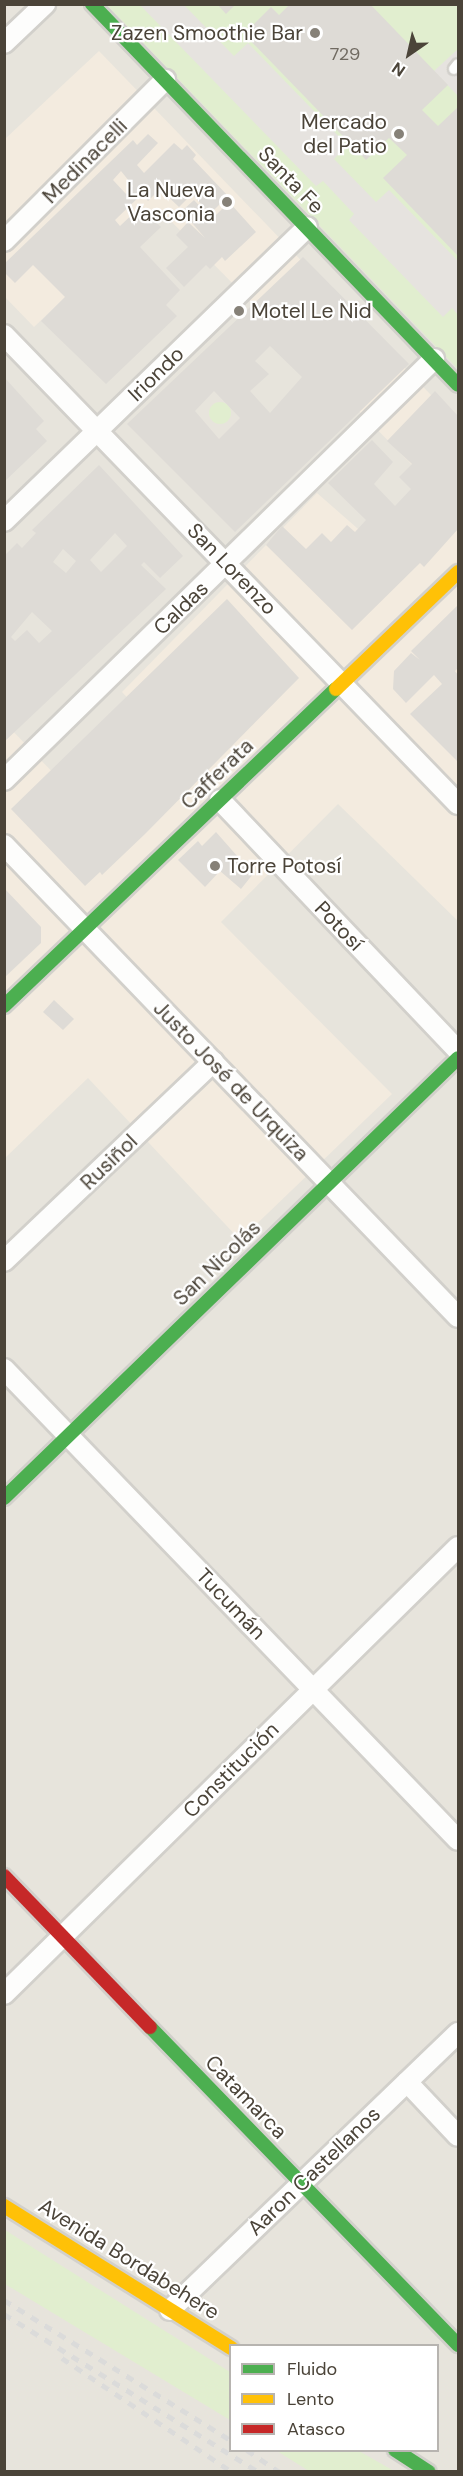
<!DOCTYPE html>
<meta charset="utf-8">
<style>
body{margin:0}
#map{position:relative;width:463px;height:2476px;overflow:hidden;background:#f4f2ee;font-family:"DM Sans",sans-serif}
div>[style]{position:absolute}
.residential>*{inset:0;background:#e7e4dc}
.commercial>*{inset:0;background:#f3ebdf}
.green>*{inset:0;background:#e1eecf}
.round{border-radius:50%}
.parking>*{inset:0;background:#e6e3df}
.building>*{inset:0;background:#dedbd6}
.roads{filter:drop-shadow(2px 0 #d2d0cb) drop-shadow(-2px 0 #d2d0cb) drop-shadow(0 2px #d2d0cb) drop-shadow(0 -2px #d2d0cb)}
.lane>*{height:10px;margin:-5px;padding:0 5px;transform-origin:5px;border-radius:5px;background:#fdfdfc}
.street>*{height:20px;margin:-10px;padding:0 10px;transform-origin:10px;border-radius:10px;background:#fdfdfc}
.fast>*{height:14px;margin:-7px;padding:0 7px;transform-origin:7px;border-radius:7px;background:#4caf50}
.slow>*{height:14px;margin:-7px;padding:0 7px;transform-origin:7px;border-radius:7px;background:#ffc107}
.jam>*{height:14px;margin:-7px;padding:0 7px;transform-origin:7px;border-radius:7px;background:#c62828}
.rail>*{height:4.5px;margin-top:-2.25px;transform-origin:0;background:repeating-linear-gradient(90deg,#dbdbda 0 8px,transparent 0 16px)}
.dots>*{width:16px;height:16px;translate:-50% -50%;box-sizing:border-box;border:3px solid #fff;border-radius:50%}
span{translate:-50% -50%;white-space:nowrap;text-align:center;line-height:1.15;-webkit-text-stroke:4.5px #fff;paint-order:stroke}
.number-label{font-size:18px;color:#706a61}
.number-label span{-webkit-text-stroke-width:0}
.poi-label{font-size:21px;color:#4b4439}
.right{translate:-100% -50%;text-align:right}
.left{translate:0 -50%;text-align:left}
.street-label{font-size:21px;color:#4b4439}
.frame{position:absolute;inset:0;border:6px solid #4b4439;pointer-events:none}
.legend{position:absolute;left:229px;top:2344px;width:210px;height:108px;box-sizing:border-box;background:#fff;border:2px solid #b7b4b0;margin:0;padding:8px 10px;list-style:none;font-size:18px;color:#4b4439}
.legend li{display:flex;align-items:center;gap:12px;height:30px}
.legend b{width:30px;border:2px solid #b7b4b0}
.north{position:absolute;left:379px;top:24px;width:60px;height:60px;-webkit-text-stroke:4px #fff;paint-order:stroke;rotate:214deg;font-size:16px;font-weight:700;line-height:24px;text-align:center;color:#4b4439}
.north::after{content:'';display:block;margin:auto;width:21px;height:27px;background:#4b4439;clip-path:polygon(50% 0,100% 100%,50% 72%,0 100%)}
</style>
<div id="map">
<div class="residential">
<div style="clip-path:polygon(evenodd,5px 5px,458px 5px,458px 2471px,5px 2472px,5px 5px,231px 2346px,438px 2346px,438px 2450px,231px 2450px,231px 2346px)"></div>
</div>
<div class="commercial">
<div style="clip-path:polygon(99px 51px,458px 423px,458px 921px,338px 804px,221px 922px,392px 1094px,240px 1240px,88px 1078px,5px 1158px,5px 723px,64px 784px,155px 727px,122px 692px,317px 493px,365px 535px,425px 478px,158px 208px,34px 327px,5px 297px,5px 139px)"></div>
</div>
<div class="green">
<div style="clip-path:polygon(107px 5px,458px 5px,458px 369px)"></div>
<div class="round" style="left:209px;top:402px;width:22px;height:22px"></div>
<div style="clip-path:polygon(5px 2230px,230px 2372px,230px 2420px,5px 2284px)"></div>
<div style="clip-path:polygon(277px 2451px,359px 2451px,394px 2471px,309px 2471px)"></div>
</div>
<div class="parking">
<div style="clip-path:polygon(140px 5px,184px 5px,234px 56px,248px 43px,347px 145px,334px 159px,376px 202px,389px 190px,458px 261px,458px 315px,452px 308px,443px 317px,349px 220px,354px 214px,323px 181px,316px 186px)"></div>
<div style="clip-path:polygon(458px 49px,458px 96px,434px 71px)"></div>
</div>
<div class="building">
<div style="clip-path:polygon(217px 4px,236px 4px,226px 14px)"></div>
<div style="clip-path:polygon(290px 4px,370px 4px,448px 85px,422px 110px,438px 126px,458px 107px,458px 256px,383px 178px,407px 155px,389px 138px,366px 160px,244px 34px,271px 7px,279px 15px)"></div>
<div style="clip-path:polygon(evenodd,148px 134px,158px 143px,137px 165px,144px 173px,174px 143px,182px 150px,187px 145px,196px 155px,193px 159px,228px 196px,210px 214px,192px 194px,179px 207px,160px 189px,148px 201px,142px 194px,115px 220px,120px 226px,140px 207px,161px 227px,140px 247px,180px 290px,166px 305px,177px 316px,106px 384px,41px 321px,65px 297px,33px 265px,15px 283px,4px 272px,4px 264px,133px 140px,137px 145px,148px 134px,121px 171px,133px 186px,126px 194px,113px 180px,121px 171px)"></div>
<div style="clip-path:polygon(194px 200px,212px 219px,229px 202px,256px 232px,225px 261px,222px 257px,210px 269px,206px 265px,184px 287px,166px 268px,188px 247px,176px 235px,188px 222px,205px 238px,182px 211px)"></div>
<div style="clip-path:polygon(evenodd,303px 257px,409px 364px,235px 532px,127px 424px,303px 257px,270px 346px,302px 377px,270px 413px,250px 391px,269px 374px,255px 361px,270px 346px,303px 257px,214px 391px,240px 418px,219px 439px,195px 411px,214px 391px)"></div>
<div style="clip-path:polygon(4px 377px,44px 421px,36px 429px,47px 441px,4px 482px)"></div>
<div style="clip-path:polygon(435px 391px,458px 416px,458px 529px,424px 567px,420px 563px,352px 630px,266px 545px,282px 526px,306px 549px,322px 533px,331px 542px,347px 525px,355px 532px,366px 520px,328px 483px,372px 440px,393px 462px,374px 484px,395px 506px,411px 489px,399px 477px,412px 464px,387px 441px)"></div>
<div style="clip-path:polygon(evenodd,99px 465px,183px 556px,160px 578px,144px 562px,141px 565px,166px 589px,4px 742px,4px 556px,17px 543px,22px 548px,36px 533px,32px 530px,99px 465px,115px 533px,127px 546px,101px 572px,90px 560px,115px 533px,99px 465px,63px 549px,76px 561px,66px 573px,53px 562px,63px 549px,99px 465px,32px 612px,52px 631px,39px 643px,27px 630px,15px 641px,11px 637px,32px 612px)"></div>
<div style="clip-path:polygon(227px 599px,299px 678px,145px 834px,102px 875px,100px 872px,85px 886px,11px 809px)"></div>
<div style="clip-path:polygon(458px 605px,458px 668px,455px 671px,458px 675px,458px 762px,410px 714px,442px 684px,434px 675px,406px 703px,393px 689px,394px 671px,411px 653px,420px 660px,411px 651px)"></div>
<div style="clip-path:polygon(216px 832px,253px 874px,241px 889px,220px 871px,205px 887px,178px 860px,198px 841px,202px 846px)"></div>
<div style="clip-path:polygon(4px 888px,41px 927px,41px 943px,4px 978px)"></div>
<div style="clip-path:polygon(54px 1000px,74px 1019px,63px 1030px,43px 1012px)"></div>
</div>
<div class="roads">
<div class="lane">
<div style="left:454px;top:69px;width:6px;rotate:-51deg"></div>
</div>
<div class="street">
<div style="left:4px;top:43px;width:57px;rotate:-43.6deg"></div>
<div style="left:4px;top:241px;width:228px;rotate:-45deg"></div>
<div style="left:4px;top:335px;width:653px;rotate:45.93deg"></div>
<div style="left:4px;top:521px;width:422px;rotate:-44.1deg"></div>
<div style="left:4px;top:780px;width:602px;rotate:-44.39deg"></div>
<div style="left:220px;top:800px;width:346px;rotate:46.5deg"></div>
<div style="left:4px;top:845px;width:655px;rotate:46.11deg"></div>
<div style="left:4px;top:1261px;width:289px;rotate:-43.6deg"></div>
<div style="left:4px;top:1369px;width:654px;rotate:46.05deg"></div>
<div style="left:4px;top:1994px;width:637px;rotate:-44.55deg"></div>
<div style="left:407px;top:2082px;width:74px;rotate:46.6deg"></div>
<div style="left:170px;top:2310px;width:400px;rotate:-43.9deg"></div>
</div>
<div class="fast">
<div style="left:92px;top:4px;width:528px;rotate:46.15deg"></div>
<div style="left:4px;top:1006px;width:459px;rotate:-43.7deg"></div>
<div style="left:4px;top:1498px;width:632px;rotate:-44.1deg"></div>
<div style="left:150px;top:2027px;width:443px;rotate:45.9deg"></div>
<div style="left:395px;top:2450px;width:40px;rotate:32.9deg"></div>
</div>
<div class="slow">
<div style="left:336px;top:689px;width:169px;rotate:-43.8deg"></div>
<div style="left:4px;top:2206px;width:268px;rotate:32deg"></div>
</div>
<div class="jam">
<div style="left:4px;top:1876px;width:210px;rotate:46deg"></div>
</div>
</div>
<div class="rail">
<div style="left:4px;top:2300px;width:267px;rotate:31.7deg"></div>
<div style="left:4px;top:2314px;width:300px;rotate:31.8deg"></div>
<div style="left:62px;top:2358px;width:205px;rotate:33.8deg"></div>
<div style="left:247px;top:2450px;width:40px;rotate:34deg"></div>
</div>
<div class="dots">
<div style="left:315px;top:33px;background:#868178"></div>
<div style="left:399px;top:134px;background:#868178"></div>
<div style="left:227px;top:202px;background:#868178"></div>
<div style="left:239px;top:311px;background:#868178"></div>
<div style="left:215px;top:866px;background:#868178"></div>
</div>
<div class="number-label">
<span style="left:345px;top:54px">729</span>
</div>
<div class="poi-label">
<span class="right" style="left:303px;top:33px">Zazen Smoothie Bar</span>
<span class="right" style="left:387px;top:134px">Mercado<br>del Patio</span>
<span class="right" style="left:215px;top:202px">La Nueva<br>Vasconia</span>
<span class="left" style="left:251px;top:311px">Motel Le Nid</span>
<span class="left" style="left:227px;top:866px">Torre Potosí</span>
</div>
<div class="street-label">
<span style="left:85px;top:161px;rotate:-45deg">Medinacelli</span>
<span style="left:291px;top:180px;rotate:46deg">Santa Fe</span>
<span style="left:156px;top:374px;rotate:-44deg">Iriondo</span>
<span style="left:232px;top:569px;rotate:46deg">San Lorenzo</span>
<span style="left:181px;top:608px;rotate:-44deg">Caldas</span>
<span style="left:217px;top:774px;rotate:-44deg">Cafferata</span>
<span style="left:339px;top:926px;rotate:46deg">Potosí</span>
<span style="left:231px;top:1081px;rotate:46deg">Justo José de Urquiza</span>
<span style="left:109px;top:1162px;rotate:-44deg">Rusiñol</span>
<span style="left:217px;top:1263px;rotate:-44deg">San Nicolás</span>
<span style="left:231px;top:1604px;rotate:46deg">Tucumán</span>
<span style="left:231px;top:1770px;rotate:-45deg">Constitución</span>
<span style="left:246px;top:2097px;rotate:46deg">Catamarca</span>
<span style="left:314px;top:2171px;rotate:-44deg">Aaron Castellanos</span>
<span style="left:129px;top:2259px;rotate:32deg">Avenida Bordabehere</span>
</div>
<div class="frame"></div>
<ul class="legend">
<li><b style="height:8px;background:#4caf50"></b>Fluido</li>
<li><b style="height:8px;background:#ffc107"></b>Lento</li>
<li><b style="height:8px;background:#c62828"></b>Atasco</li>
</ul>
<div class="north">N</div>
</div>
